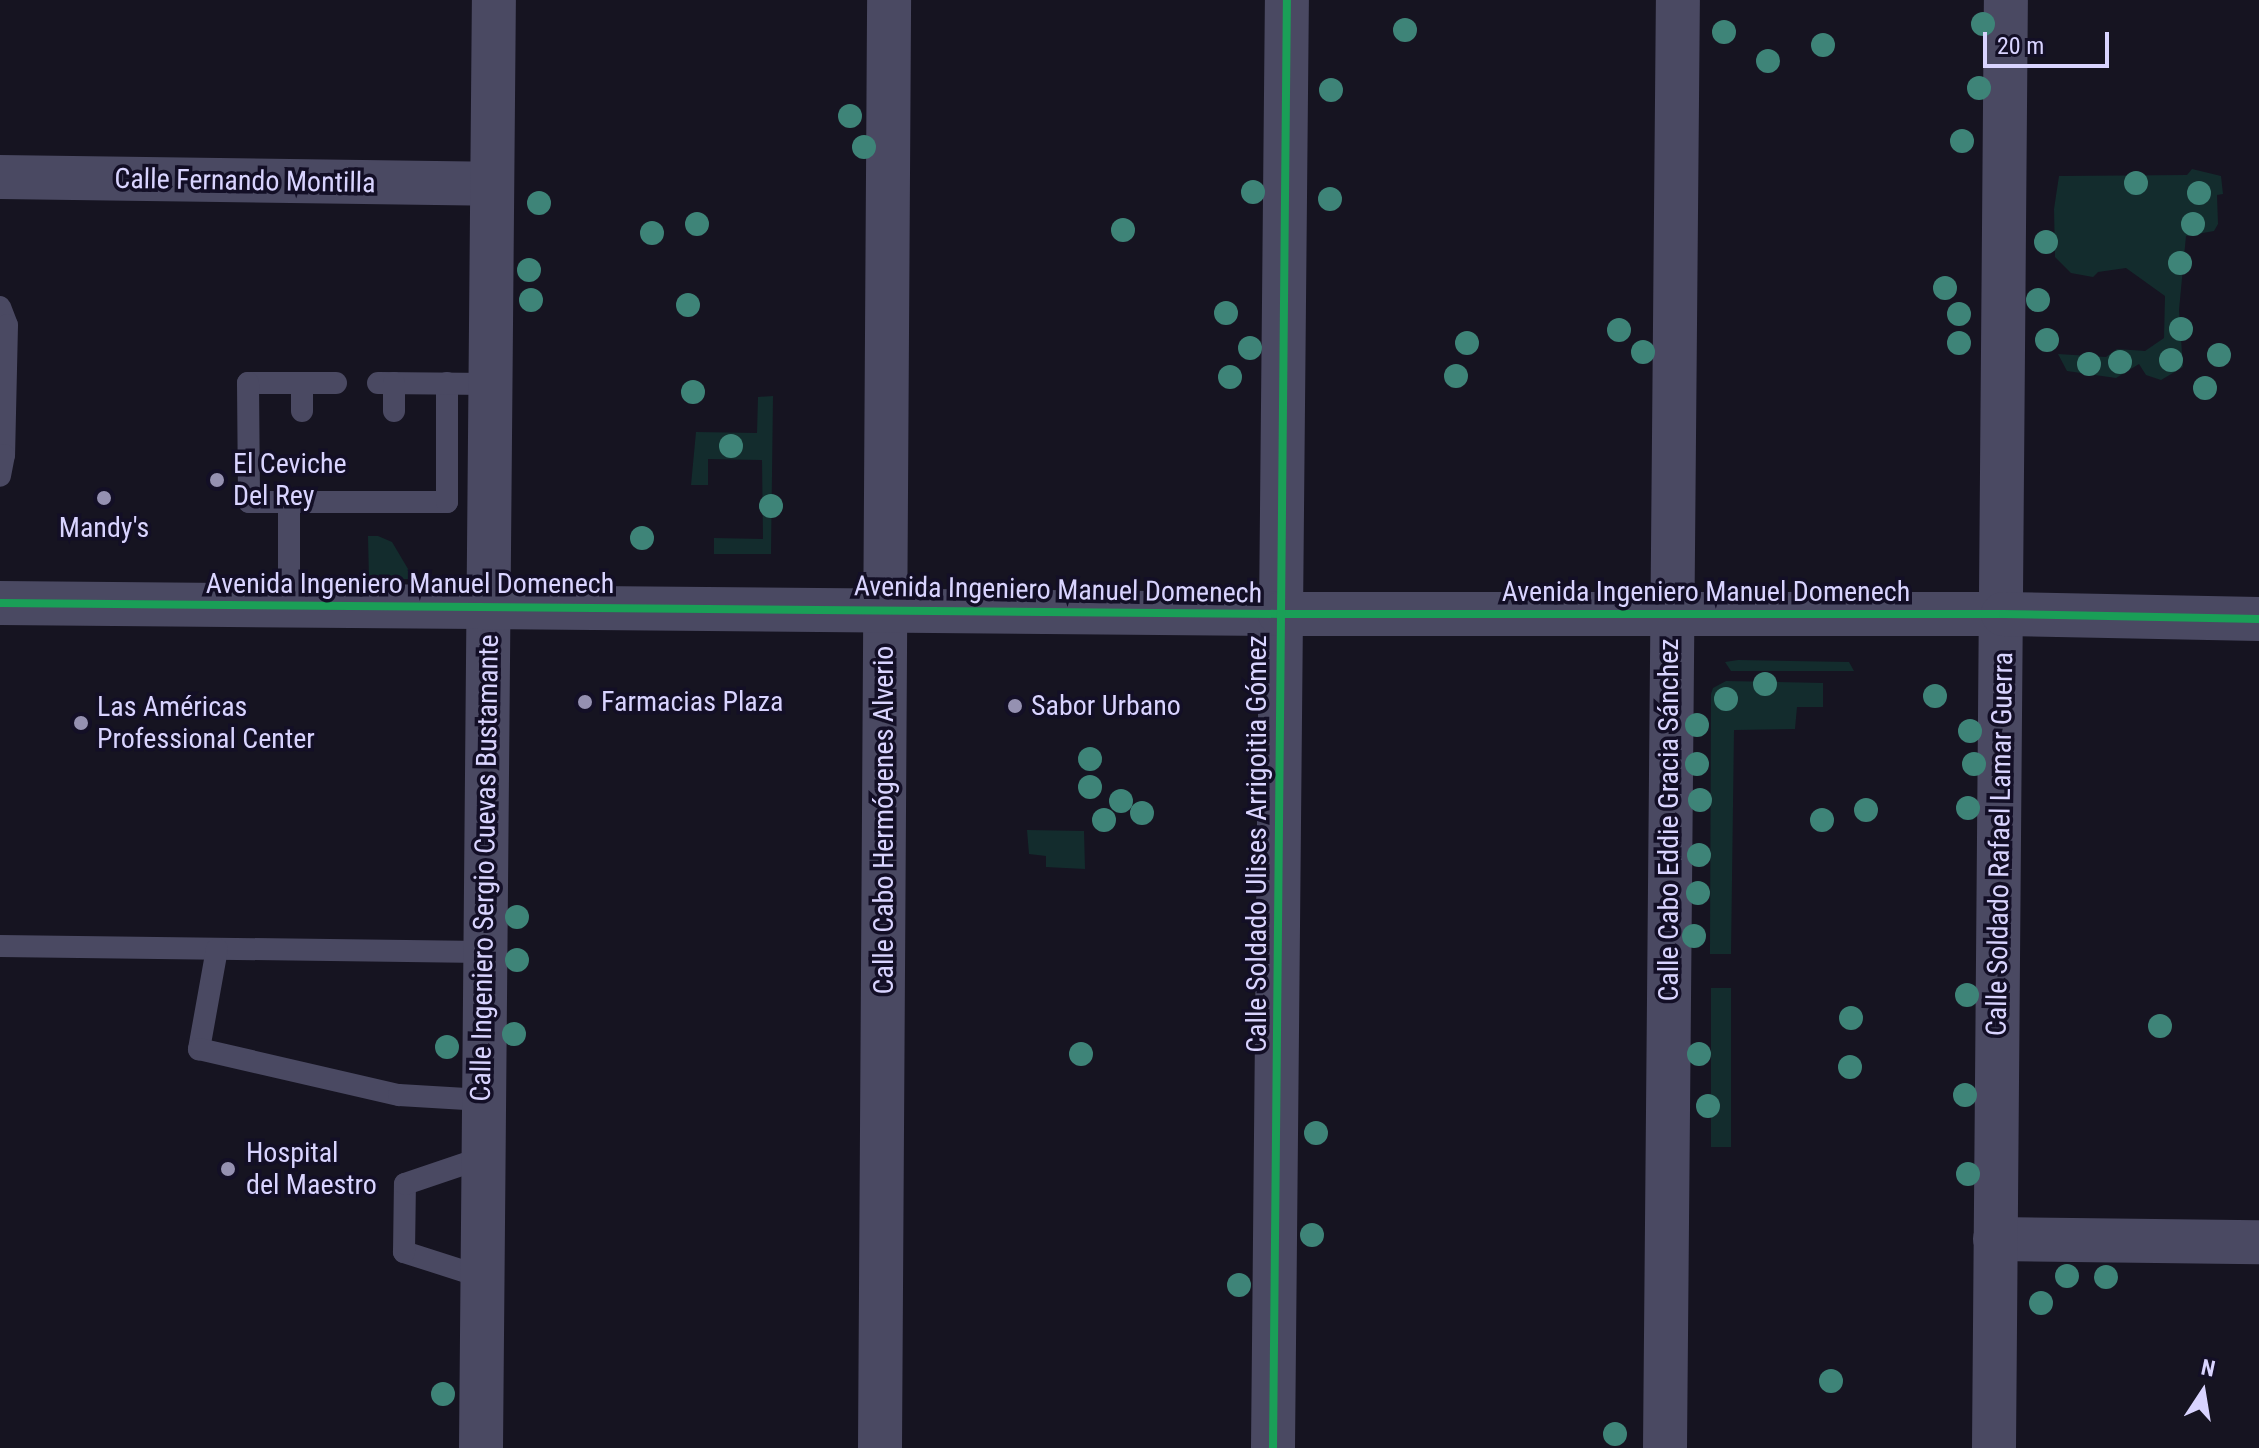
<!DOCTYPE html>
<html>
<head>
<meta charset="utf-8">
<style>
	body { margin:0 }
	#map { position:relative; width:2259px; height:1448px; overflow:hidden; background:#161421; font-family:"Roboto Condensed",sans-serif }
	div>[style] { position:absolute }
	.green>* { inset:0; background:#132c2d; transform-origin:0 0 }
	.service>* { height:22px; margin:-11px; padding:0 11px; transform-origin:11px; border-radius:11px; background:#4a4962 }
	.minor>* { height:44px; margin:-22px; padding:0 22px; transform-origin:22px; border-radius:22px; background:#4a4962 }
	.tertiary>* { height:44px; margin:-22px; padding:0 22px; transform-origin:22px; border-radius:22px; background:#4a4962 }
	.cycleway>* { height:8px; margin:-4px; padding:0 4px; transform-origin:4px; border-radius:4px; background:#1a9f57 }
	.trees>* { width:24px; height:24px; margin:-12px; border-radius:50%; background:#3e8478 }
	.dots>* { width:22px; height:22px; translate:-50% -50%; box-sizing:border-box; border:4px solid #130f26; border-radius:50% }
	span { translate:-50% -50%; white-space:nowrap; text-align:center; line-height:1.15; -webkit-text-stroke:7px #130f26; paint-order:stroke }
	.street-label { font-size:28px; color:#d9d4ff }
	.poi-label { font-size:28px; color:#d9d4ff }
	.left { translate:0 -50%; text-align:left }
	.north { position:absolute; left:2163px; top:1352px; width:80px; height:80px; -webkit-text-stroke:6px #130f26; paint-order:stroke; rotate:12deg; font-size:22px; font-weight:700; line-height:32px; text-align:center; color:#d9d4ff }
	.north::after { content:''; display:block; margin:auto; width:28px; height:36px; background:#d9d4ff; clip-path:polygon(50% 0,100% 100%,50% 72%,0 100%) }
	.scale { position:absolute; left:1983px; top:32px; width:126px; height:36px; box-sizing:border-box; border:4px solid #d9d4ff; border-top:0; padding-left:10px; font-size:24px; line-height:28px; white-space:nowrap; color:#d9d4ff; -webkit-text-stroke:6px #130f26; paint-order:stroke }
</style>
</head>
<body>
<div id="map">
	<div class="green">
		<i style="clip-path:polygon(2192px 169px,2221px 176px,2223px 194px,2217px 195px,2218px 224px,2214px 231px,2186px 236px,2179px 310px,2183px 367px,2161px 380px,2146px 375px,2139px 364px,2116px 378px,2067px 371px,2058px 354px,2106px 357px,2117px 349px,2145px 351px,2164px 338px,2165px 296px,2126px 268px,2098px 272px,2093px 277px,2071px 273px,2055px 257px,2054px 209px,2059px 176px,2187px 175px)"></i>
		<i style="clip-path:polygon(773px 396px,771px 554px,714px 554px,714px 538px,763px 539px,762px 460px,708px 459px,708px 485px,691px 485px,696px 432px,757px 433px,758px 397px)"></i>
		<i style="clip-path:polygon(368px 536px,378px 536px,392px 542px,414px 579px,369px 579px)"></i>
		<i style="clip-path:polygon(1738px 660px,1849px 662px,1854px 671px,1731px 671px,1725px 662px)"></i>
		<i style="clip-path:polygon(1726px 681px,1823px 683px,1823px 707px,1797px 707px,1795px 729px,1734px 730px,1731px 954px,1710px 954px,1711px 694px,1713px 688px)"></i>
		<i style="clip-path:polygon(1027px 830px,1084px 831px,1085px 869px,1046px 867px,1046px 856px,1029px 854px)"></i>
		<i style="left:1711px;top:988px;width:20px;height:159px"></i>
	</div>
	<div class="service">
		<i style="left:0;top:307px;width:19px;rotate:69deg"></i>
		<i style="left:7px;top:325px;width:130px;rotate:91.3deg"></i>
		<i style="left:4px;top:455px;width:21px;rotate:101deg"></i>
		<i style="left:302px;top:383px;width:28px;rotate:90deg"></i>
		<i style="left:336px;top:383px;width:88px;rotate:180deg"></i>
		<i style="left:248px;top:383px;width:119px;rotate:89.5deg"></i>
		<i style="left:249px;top:502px;width:198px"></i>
		<i style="left:447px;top:502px;width:119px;rotate:-90deg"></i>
		<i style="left:378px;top:383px;width:113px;rotate:0.5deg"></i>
		<i style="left:394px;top:411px;width:28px;rotate:-90deg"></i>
		<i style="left:289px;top:605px;width:103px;rotate:-90deg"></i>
		<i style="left:0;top:946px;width:483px;rotate:0.7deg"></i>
		<i style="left:217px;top:949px;width:102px;rotate:100.2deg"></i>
		<i style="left:199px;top:1049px;width:205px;rotate:13deg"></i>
		<i style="left:399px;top:1095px;width:84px;rotate:3.4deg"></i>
		<i style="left:482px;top:1277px;width:82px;rotate:-162.2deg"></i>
		<i style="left:404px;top:1252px;width:68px;rotate:-89.2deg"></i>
		<i style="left:405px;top:1184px;width:81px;rotate:-18.7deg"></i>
	</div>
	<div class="minor">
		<i style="left:0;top:177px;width:490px;rotate:0.8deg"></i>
		<i style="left:1995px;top:1239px;width:264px;rotate:0.7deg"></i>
		<i style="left:481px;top:1448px;width:1448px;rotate:-89.49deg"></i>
		<i style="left:880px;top:1448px;width:1448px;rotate:-89.64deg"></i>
		<i style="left:1273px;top:1448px;width:1448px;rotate:-89.45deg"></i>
		<i style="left:1665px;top:1448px;width:1448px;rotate:-89.49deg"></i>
		<i style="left:1994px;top:1448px;width:1448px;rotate:-89.53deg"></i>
	</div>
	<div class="tertiary">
		<i style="left:0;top:603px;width:1280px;rotate:0.49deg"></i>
		<i style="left:1280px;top:614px;width:723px"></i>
		<i style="left:2003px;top:614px;width:256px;rotate:1.1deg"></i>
	</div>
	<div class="cycleway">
		<i style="left:0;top:603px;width:1280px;rotate:0.49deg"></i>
		<i style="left:1280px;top:614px;width:723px"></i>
		<i style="left:2003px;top:614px;width:256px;rotate:1.1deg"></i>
		<i style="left:1273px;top:1448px;width:1448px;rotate:-89.45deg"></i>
	</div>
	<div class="trees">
		<i style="left:1983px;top:24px"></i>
		<i style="left:1405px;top:30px"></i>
		<i style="left:1724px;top:32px"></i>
		<i style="left:1823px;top:45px"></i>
		<i style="left:1768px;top:61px"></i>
		<i style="left:1979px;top:88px"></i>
		<i style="left:1331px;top:90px"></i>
		<i style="left:850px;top:116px"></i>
		<i style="left:1962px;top:141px"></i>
		<i style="left:864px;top:147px"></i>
		<i style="left:2136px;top:183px"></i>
		<i style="left:1253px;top:192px"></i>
		<i style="left:2199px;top:193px"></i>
		<i style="left:1330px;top:199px"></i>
		<i style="left:539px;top:203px"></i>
		<i style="left:697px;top:224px"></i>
		<i style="left:2193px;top:224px"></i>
		<i style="left:1123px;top:230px"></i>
		<i style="left:652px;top:233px"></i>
		<i style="left:2046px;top:242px"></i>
		<i style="left:2180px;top:263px"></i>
		<i style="left:529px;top:270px"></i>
		<i style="left:1945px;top:288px"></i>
		<i style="left:531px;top:300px"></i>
		<i style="left:2038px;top:300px"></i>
		<i style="left:688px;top:305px"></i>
		<i style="left:1226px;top:313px"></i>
		<i style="left:1959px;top:314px"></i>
		<i style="left:2181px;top:329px"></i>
		<i style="left:1619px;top:330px"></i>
		<i style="left:2047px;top:340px"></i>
		<i style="left:1467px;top:343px"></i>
		<i style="left:1959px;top:343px"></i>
		<i style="left:1250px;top:348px"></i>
		<i style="left:1643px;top:352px"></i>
		<i style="left:2219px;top:355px"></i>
		<i style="left:2171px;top:360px"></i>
		<i style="left:2120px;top:362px"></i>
		<i style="left:2089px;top:364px"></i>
		<i style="left:1456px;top:376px"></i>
		<i style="left:1230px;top:377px"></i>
		<i style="left:2205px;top:388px"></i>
		<i style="left:693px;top:392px"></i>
		<i style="left:731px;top:446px"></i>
		<i style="left:771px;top:506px"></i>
		<i style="left:642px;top:538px"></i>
		<i style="left:1765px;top:684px"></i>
		<i style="left:1935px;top:696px"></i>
		<i style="left:1726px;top:699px"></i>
		<i style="left:1697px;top:725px"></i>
		<i style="left:1970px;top:731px"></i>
		<i style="left:1090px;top:759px"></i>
		<i style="left:1697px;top:764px"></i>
		<i style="left:1974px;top:764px"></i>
		<i style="left:1090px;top:787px"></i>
		<i style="left:1700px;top:800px"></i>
		<i style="left:1121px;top:801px"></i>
		<i style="left:1968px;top:808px"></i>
		<i style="left:1866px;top:810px"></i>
		<i style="left:1142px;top:813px"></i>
		<i style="left:1104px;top:820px"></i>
		<i style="left:1822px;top:820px"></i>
		<i style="left:1699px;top:855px"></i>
		<i style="left:1698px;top:893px"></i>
		<i style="left:517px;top:917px"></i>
		<i style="left:1694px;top:936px"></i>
		<i style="left:517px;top:960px"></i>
		<i style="left:1967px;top:995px"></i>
		<i style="left:1851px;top:1018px"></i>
		<i style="left:2160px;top:1026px"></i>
		<i style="left:514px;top:1034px"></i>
		<i style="left:447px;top:1047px"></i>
		<i style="left:1081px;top:1054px"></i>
		<i style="left:1699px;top:1054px"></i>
		<i style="left:1850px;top:1067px"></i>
		<i style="left:1965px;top:1095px"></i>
		<i style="left:1708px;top:1106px"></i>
		<i style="left:1316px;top:1133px"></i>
		<i style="left:1968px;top:1174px"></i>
		<i style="left:1312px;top:1235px"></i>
		<i style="left:2067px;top:1276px"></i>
		<i style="left:2106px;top:1277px"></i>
		<i style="left:1239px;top:1285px"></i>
		<i style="left:2041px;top:1303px"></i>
		<i style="left:1831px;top:1381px"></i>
		<i style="left:443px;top:1394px"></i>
		<i style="left:1615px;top:1434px"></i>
	</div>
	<div class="dots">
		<i style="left:217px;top:480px;background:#9591b1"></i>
		<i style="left:104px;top:498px;background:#9591b1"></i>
		<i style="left:585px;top:702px;background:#9591b1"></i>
		<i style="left:1015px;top:706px;background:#9591b1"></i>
		<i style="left:81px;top:723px;background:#9591b1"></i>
		<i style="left:228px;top:1169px;background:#9591b1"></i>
	</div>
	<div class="street-label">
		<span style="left:245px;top:181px;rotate:1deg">Calle Fernando Montilla</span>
		<span style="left:410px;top:584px">Avenida Ingeniero Manuel Domenech</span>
		<span style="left:1058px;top:590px;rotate:1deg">Avenida Ingeniero Manuel Domenech</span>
		<span style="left:1706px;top:592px">Avenida Ingeniero Manuel Domenech</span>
		<span style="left:884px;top:820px;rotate:-90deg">Calle Cabo Hermógenes Alverio</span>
		<span style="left:1669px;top:820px;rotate:-90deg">Calle Cabo Eddie Gracia Sánchez</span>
		<span style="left:1257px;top:844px;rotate:-90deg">Calle Soldado Ulises Arrigoitia Gómez</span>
		<span style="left:2000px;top:844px;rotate:-89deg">Calle Soldado Rafael Lamar Guerra</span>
		<span style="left:485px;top:868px;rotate:-89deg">Calle Ingeniero Sergio Cuevas Bustamante</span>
	</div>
	<div class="poi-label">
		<span class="left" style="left:233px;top:480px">El Ceviche<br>Del Rey</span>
		<span style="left:104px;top:528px">Mandy's</span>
		<span class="left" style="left:601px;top:702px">Farmacias Plaza</span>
		<span class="left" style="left:1031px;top:706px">Sabor Urbano</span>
		<span class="left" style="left:97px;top:723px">Las Américas<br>Professional Center</span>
		<span class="left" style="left:246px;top:1169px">Hospital<br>del Maestro</span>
	</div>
	<div class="north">N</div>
	<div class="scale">20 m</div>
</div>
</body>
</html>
